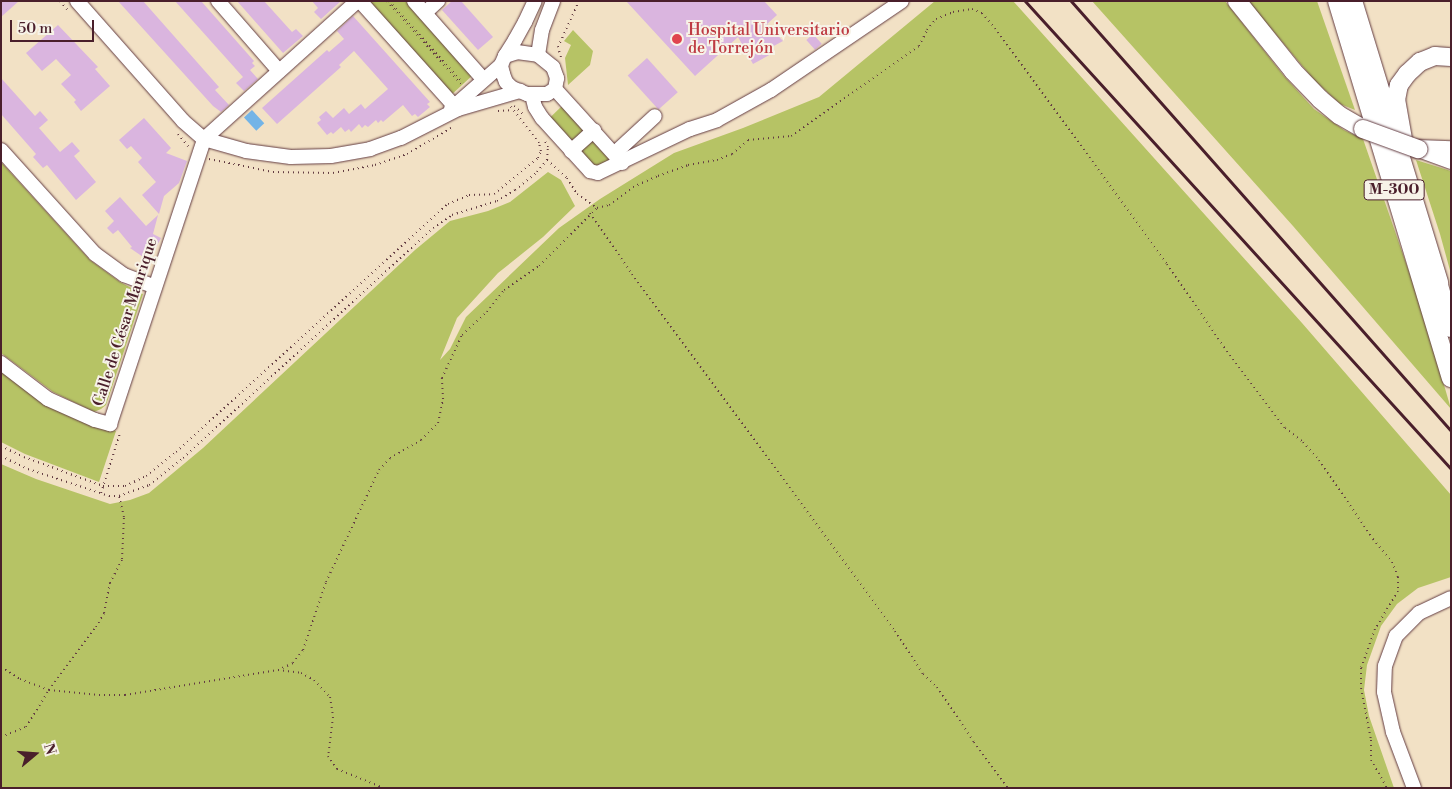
<!DOCTYPE html>
<html>
<head>
<meta charset="utf-8">
<style>
	body { margin:0 }
	#map { position:relative; width:1452px; height:789px; overflow:hidden; background:#f2e1c5; font-family:"Libre Bodoni",serif }
	div>[style] { position:absolute }
	.green>* { inset:0; background:#b6c365; transform-origin:0 0 }
	.water>* { inset:0; background:#73b4e7; transform-origin:0 0 }
	.building>* { inset:0; background:#dab5df; transform-origin:0 0 }
	.path>* { height:2px; margin-top:-1px; transform-origin:0; background:repeating-linear-gradient(90deg,#633c42 0 1px,transparent 0 5px) }
	.roads { filter:drop-shadow(0 0 1px #633c42) drop-shadow(0 0 1px #633c42) }
	.minor>* { height:14px; margin:-7px; padding:0 7px; transform-origin:7px; border-radius:7px; background:#fff }
	.major>* { height:18px; margin:-9px; padding:0 9px; transform-origin:9px; border-radius:9px; background:#fff }
	.highway>* { height:20px; margin:-10px; padding:0 10px; transform-origin:10px; border-radius:10px; background:#fff }
	.rail>* { height:3px; margin:-1.5px; padding:0 1.5px; transform-origin:1.5px; border-radius:1.5px; background:#4a1f2b }
	.bridges { filter:drop-shadow(0 0 1px #633c42) drop-shadow(0 0 1px #633c42) }
	.major-bridge>* { height:18px; margin:-9px; padding:0 9px; transform-origin:9px; border-radius:9px; background:#fff }
	.dots>* { width:14px; height:14px; translate:-50% -50%; box-sizing:border-box; border:2px solid #f7f3e8; border-radius:50% }
	span { translate:-50% -50%; white-space:nowrap; text-align:center; line-height:1.15; -webkit-text-stroke:4px #f7f3e8; paint-order:stroke }
	.shield-label span { padding:1px 4px; background:#f7f3e8; border:1px solid; border-radius:4px; -webkit-text-stroke-width:0 }
	.shield-label { font-size:15px; color:#4a1f2b; font-weight:700 }
	.health-label { font-size:16px; color:#be3a42 }
	.left { translate:0 -50%; text-align:left }
	.street-label { font-size:16px; color:#4a1f2b }
	.frame { position:absolute; inset:0; border:2px solid #4a1f2b; pointer-events:none }
	.north { position:absolute; left:10px; top:729px; width:50px; height:50px; -webkit-text-stroke:4px #f7f3e8; paint-order:stroke; rotate:72deg; font-size:14px; font-weight:700; line-height:20px; text-align:center; color:#4a1f2b }
	.north::after { content:''; display:block; margin:auto; width:18px; height:22px; background:#4a1f2b; clip-path:polygon(50% 0,100% 100%,50% 72%,0 100%) }
	.scale { position:absolute; left:10px; top:20px; width:84px; height:22px; box-sizing:border-box; border:2px solid #4a1f2b; border-top:0; padding-left:6px; font-size:15px; line-height:18px; white-space:nowrap; color:#4a1f2b; -webkit-text-stroke:4px #f7f3e8; paint-order:stroke }
</style>
</head>
<body>
<div id="map">
	<div class="green">
		<i style="clip-path:polygon(368px 1px,408px 1px,474px 74px,450px 96px)"></i>
		<i style="clip-path:polygon(935px 1px,1013px 1px,1302px 323px,1451px 495px,1451px 577px,1418px 588px,1397px 604px,1381px 626px,1367px 665px,1364px 690px,1369px 716px,1394px 788px,1px 788px,1px 464px,36px 479px,110px 504px,130px 500px,149px 493px,203px 448px,415px 250px,450px 221px,488px 211px,510px 202px,548px 172px,561px 180px,575px 206px,543px 237px,498px 273px,457px 318px,440px 360px,450px 349px,466px 317px,559px 228px,600px 199px,674px 153px,743px 128px,819px 97px)"></i>
		<i style="clip-path:polygon(1092px 1px,1225px 1px,1284px 76px,1314px 109px,1344px 130px,1363px 139px,1422px 309px,1451px 409px,1293px 226px)"></i>
		<i style="clip-path:polygon(1248px 1px,1317px 1px,1355px 110px,1340px 104px,1314px 80px)"></i>
		<i style="clip-path:polygon(573px 30px,593px 51px,590px 65px,568px 85px,565px 58px,571px 45px,564px 41px)"></i>
		<i style="left:563px;top:105px;width:35px;height:19px;rotate:46deg"></i>
		<i style="clip-path:polygon(593px 137px,613px 159px,596px 166px,592px 164px,579px 150px)"></i>
		<i style="clip-path:polygon(1416px 160px,1451px 171px,1451px 274px,1440px 234px)"></i>
		<i style="clip-path:polygon(1px 162px,90px 260px,120px 282px,143px 294px,106px 405px,101px 409px,94px 412px,53px 392px,1px 353px)"></i>
		<i style="clip-path:polygon(1px 369px,92px 423px,116px 431px,99px 482px,25px 454px,1px 442px)"></i>
	</div>
	<div class="water">
		<i style="left:252px;top:110px;width:18px;height:11px;rotate:47deg"></i>
	</div>
	<div class="building">
		<i style="clip-path:polygon(1px 1px,19px 1px,1px 17px)"></i>
		<i style="clip-path:polygon(118px 1px,143px 1px,219px 87px,215px 90px,229px 105px,221px 112px,213px 106px)"></i>
		<i style="clip-path:polygon(175px 1px,201px 1px,254px 61px,252px 63px,255px 66px,250px 70px,258px 79px,244px 91px,236px 83px,243px 77px)"></i>
		<i style="clip-path:polygon(237px 1px,264px 1px,292px 32px,296px 29px,303px 36px,283px 53px)"></i>
		<i style="clip-path:polygon(312px 1px,341px 1px,321px 19px,314px 12px,318px 8px)"></i>
		<i style="clip-path:polygon(452px 1px,461px 1px,493px 37px,478px 50px,442px 10px)"></i>
		<i style="clip-path:polygon(626px 1px,764px 1px,777px 15px,767px 24px,783px 41px,770px 48px,773px 53px,753px 64px,738px 37px,695px 76px)"></i>
		<i style="clip-path:polygon(353px 16px,430px 102px,427px 104px,430px 107px,418px 117px,415px 114px,412px 116px,403px 105px,383px 122px,381px 120px,378px 123px,376px 120px,368px 127px,365px 125px,362px 128px,359px 124px,351px 132px,349px 129px,345px 132px,341px 127px,333px 134px,331px 132px,327px 135px,317px 123px,321px 120px,319px 117px,326px 111px,333px 118px,344px 108px,349px 114px,361px 104px,365px 109px,388px 89px,354px 51px,339px 65px,341px 67px,277px 124px,262px 108px,327px 50px,329px 52px,344px 39px,337px 31px)"></i>
		<i style="clip-path:polygon(58px 25px,98px 67px,95px 69px,110px 86px,81px 111px,74px 102px,76px 100px,61px 84px,71px 75px,56px 59px,42px 71px,26px 53px)"></i>
		<i style="left:813px;top:34px;width:13px;height:9px;rotate:48deg"></i>
		<i style="left:647px;top:58px;width:46px;height:26px;rotate:48deg"></i>
		<i style="clip-path:polygon(1px 78px,35px 116px,40px 111px,48px 120px,39px 128px,60px 152px,72px 142px,80px 151px,74px 156px,96px 182px,76px 200px,47px 165px,43px 168px,33px 157px,36px 154px,1px 114px)"></i>
		<i style="clip-path:polygon(144px 118px,171px 148px,166px 153px,187px 161px,179px 183px,164px 196px,159px 214px,142px 195px,156px 182px,138px 162px,142px 158px,131px 146px,127px 149px,119px 140px)"></i>
		<i style="clip-path:polygon(120px 197px,146px 226px,158px 215px,153px 234px,161px 238px,150px 259px,147px 257px,146px 259px,130px 248px,132px 247px,118px 230px,113px 234px,107px 228px,114px 221px,105px 211px)"></i>
	</div>
	<div class="path">
		<i style="left:60px;top:1px;width:11px;rotate:49deg"></i>
		<i style="left:387px;top:1px;width:111px;rotate:48.3deg"></i>
		<i style="left:389px;top:1px;width:110px;rotate:47.9deg"></i>
		<i style="left:561px;top:57px;width:10px;rotate:-107deg"></i>
		<i style="left:558px;top:47px;width:51px;rotate:-65.5deg"></i>
		<i style="left:514px;top:106px;width:12px;rotate:42deg"></i>
		<i style="left:498px;top:111px;width:14px;rotate:-4deg"></i>
		<i style="left:178px;top:134px;width:16px;rotate:50deg"></i>
		<i style="left:209px;top:159px;width:65px;rotate:11.5deg"></i>
		<i style="left:273px;top:172px;width:60px;rotate:1deg"></i>
		<i style="left:333px;top:173px;width:43px;rotate:-10.8deg"></i>
		<i style="left:375px;top:165px;width:34px;rotate:-19deg"></i>
		<i style="left:407px;top:154px;width:53px;rotate:-30.4deg"></i>
		<i style="left:547px;top:160px;width:27px;rotate:42deg"></i>
		<i style="left:567px;top:178px;width:19px;rotate:58deg"></i>
		<i style="left:577px;top:194px;width:24px;rotate:35deg"></i>
		<i style="left:590px;top:213px;width:74px;rotate:55.5deg"></i>
		<i style="left:632px;top:274px;width:443px;rotate:53.6deg"></i>
		<i style="left:895px;top:631px;width:51px;rotate:56.9deg"></i>
		<i style="left:923px;top:674px;width:19px;rotate:43deg"></i>
		<i style="left:937px;top:687px;width:66px;rotate:56.1deg"></i>
		<i style="left:974px;top:742px;width:57px;rotate:53.5deg"></i>
		<i style="left:1px;top:446px;width:25px;rotate:26deg"></i>
		<i style="left:24px;top:457px;width:84px;rotate:20.2deg"></i>
		<i style="left:103px;top:486px;width:22px"></i>
		<i style="left:125px;top:486px;width:23px;rotate:-25deg"></i>
		<i style="left:146px;top:476px;width:38px;rotate:-39deg"></i>
		<i style="left:176px;top:452px;width:368px;rotate:-42.4deg"></i>
		<i style="left:448px;top:204px;width:23px;rotate:-23deg"></i>
		<i style="left:469px;top:195px;width:25px;rotate:-2deg"></i>
		<i style="left:494px;top:194px;width:57px;rotate:-39.3deg"></i>
		<i style="left:538px;top:158px;width:8px;rotate:-67deg"></i>
		<i style="left:541px;top:151px;width:8px;rotate:-104deg"></i>
		<i style="left:539px;top:143px;width:46px;rotate:-127.9deg"></i>
		<i style="left:1px;top:456px;width:30px;rotate:26deg"></i>
		<i style="left:28px;top:469px;width:85px;rotate:18.4deg"></i>
		<i style="left:109px;top:496px;width:10px"></i>
		<i style="left:119px;top:496px;width:32px;rotate:-20deg"></i>
		<i style="left:149px;top:485px;width:43px;rotate:-38.5deg"></i>
		<i style="left:183px;top:458px;width:340px;rotate:-42.6deg"></i>
		<i style="left:433px;top:228px;width:23px;rotate:-34deg"></i>
		<i style="left:452px;top:215px;width:47px;rotate:-17.3deg"></i>
		<i style="left:497px;top:201px;width:21px;rotate:-31deg"></i>
		<i style="left:515px;top:190px;width:28px;rotate:-39deg"></i>
		<i style="left:537px;top:172px;width:16px;rotate:-50deg"></i>
		<i style="left:547px;top:160px;width:13px;rotate:-86deg"></i>
		<i style="left:548px;top:147px;width:7px;rotate:-117deg"></i>
		<i style="left:101px;top:493px;width:63px;rotate:-72.4deg"></i>
		<i style="left:1px;top:667px;width:22px;rotate:32deg"></i>
		<i style="left:20px;top:679px;width:31px;rotate:21deg"></i>
		<i style="left:49px;top:690px;width:50px;rotate:5.7deg"></i>
		<i style="left:99px;top:695px;width:26px"></i>
		<i style="left:125px;top:695px;width:155px;rotate:-9.3deg"></i>
		<i style="left:278px;top:670px;width:23px;rotate:7deg"></i>
		<i style="left:301px;top:673px;width:15px;rotate:28deg"></i>
		<i style="left:314px;top:680px;width:23px;rotate:47deg"></i>
		<i style="left:330px;top:697px;width:20px;rotate:81deg"></i>
		<i style="left:333px;top:717px;width:39px;rotate:97deg"></i>
		<i style="left:328px;top:756px;width:16px;rotate:55deg"></i>
		<i style="left:337px;top:769px;width:51px;rotate:22deg"></i>
		<i style="left:278px;top:670px;width:17px;rotate:-25deg"></i>
		<i style="left:293px;top:663px;width:16px;rotate:-52deg"></i>
		<i style="left:303px;top:650px;width:72px;rotate:-71.3deg"></i>
		<i style="left:326px;top:582px;width:124px;rotate:-64.7deg"></i>
		<i style="left:379px;top:470px;width:16px;rotate:-47deg"></i>
		<i style="left:390px;top:458px;width:36px;rotate:-30deg"></i>
		<i style="left:421px;top:440px;width:24px;rotate:-45deg"></i>
		<i style="left:438px;top:423px;width:25px;rotate:-78deg"></i>
		<i style="left:443px;top:399px;width:21px;rotate:-93deg"></i>
		<i style="left:442px;top:378px;width:47px;rotate:-65.1deg"></i>
		<i style="left:462px;top:335px;width:34px;rotate:-43deg"></i>
		<i style="left:487px;top:312px;width:28px;rotate:-52deg"></i>
		<i style="left:504px;top:290px;width:42px;rotate:-34.4deg"></i>
		<i style="left:539px;top:266px;width:82px;rotate:-45deg"></i>
		<i style="left:597px;top:208px;width:12px;rotate:-14deg"></i>
		<i style="left:609px;top:205px;width:30px;rotate:-37deg"></i>
		<i style="left:633px;top:187px;width:27px;rotate:-24deg"></i>
		<i style="left:658px;top:176px;width:32px;rotate:-20deg"></i>
		<i style="left:688px;top:165px;width:29px;rotate:-10deg"></i>
		<i style="left:717px;top:160px;width:16px;rotate:-22deg"></i>
		<i style="left:732px;top:154px;width:21px;rotate:-41deg"></i>
		<i style="left:748px;top:140px;width:43px;rotate:-5.3deg"></i>
		<i style="left:791px;top:136px;width:156px;rotate:-35.1deg"></i>
		<i style="left:919px;top:46px;width:18px;rotate:-63deg"></i>
		<i style="left:927px;top:30px;width:14px;rotate:-51deg"></i>
		<i style="left:936px;top:19px;width:18px;rotate:-22deg"></i>
		<i style="left:953px;top:12px;width:19px;rotate:-9deg"></i>
		<i style="left:972px;top:9px;width:11px;rotate:22deg"></i>
		<i style="left:982px;top:13px;width:20px;rotate:49deg"></i>
		<i style="left:995px;top:28px;width:292px;rotate:53.9deg"></i>
		<i style="left:1167px;top:264px;width:101px;rotate:55.5deg"></i>
		<i style="left:1224px;top:347px;width:101px;rotate:53deg"></i>
		<i style="left:1285px;top:428px;width:23px;rotate:38deg"></i>
		<i style="left:1303px;top:442px;width:24px;rotate:48deg"></i>
		<i style="left:1319px;top:460px;width:96px;rotate:55.6deg"></i>
		<i style="left:1373px;top:539px;width:30px;rotate:50deg"></i>
		<i style="left:1392px;top:562px;width:16px;rotate:68deg"></i>
		<i style="left:1398px;top:577px;width:14px;rotate:90deg"></i>
		<i style="left:1398px;top:591px;width:44px;rotate:121.2deg"></i>
		<i style="left:1375px;top:629px;width:41px;rotate:109.7deg"></i>
		<i style="left:1361px;top:668px;width:20px;rotate:90deg"></i>
		<i style="left:1361px;top:688px;width:53px;rotate:79.1deg"></i>
		<i style="left:1371px;top:740px;width:20px;rotate:90deg"></i>
		<i style="left:1371px;top:760px;width:32px;rotate:60deg"></i>
		<i style="left:1px;top:737px;width:27px;rotate:-22deg"></i>
		<i style="left:26px;top:727px;width:44px;rotate:-58.1deg"></i>
		<i style="left:49px;top:690px;width:79px;rotate:-53.3deg"></i>
		<i style="left:96px;top:627px;width:16px;rotate:-60deg"></i>
		<i style="left:104px;top:613px;width:31px;rotate:-79deg"></i>
		<i style="left:110px;top:583px;width:27px;rotate:-63deg"></i>
		<i style="left:122px;top:559px;width:42px;rotate:-87.3deg"></i>
		<i style="left:124px;top:517px;width:22px;rotate:-103deg"></i>
	</div>
	<div class="roads">
		<div class="minor">
			<i style="left:77px;top:1px;width:160px;rotate:48.5deg"></i>
			<i style="left:183px;top:121px;width:28px;rotate:41deg"></i>
			<i style="left:204px;top:139px;width:44px;rotate:15.9deg"></i>
			<i style="left:246px;top:151px;width:45px;rotate:7.6deg"></i>
			<i style="left:291px;top:157px;width:40px;rotate:-1.4deg"></i>
			<i style="left:331px;top:156px;width:40px;rotate:-10deg"></i>
			<i style="left:370px;top:149px;width:33px;rotate:-20deg"></i>
			<i style="left:401px;top:138px;width:64px;rotate:-27deg"></i>
			<i style="left:458px;top:109px;width:65px;rotate:-16.2deg"></i>
			<i style="left:218px;top:1px;width:93px;rotate:48.9deg"></i>
			<i style="left:360px;top:1px;width:142px;rotate:48.1deg"></i>
			<i style="left:414px;top:1px;width:104px;rotate:48.5deg"></i>
			<i style="left:425px;top:13px;width:18px;rotate:-43deg"></i>
			<i style="left:538px;top:55px;width:25px;rotate:-81deg"></i>
			<i style="left:542px;top:30px;width:31px;rotate:-69deg"></i>
			<i style="left:505px;top:56px;width:13px;rotate:-18deg"></i>
			<i style="left:517px;top:52px;width:21px;rotate:8deg"></i>
			<i style="left:538px;top:55px;width:19px;rotate:39deg"></i>
			<i style="left:553px;top:67px;width:12px;rotate:70deg"></i>
			<i style="left:557px;top:78px;width:11px;rotate:100deg"></i>
			<i style="left:555px;top:89px;width:9px;rotate:148deg"></i>
			<i style="left:547px;top:94px;width:20px;rotate:180deg"></i>
			<i style="left:527px;top:94px;width:16px;rotate:-158deg"></i>
			<i style="left:512px;top:88px;width:8px;rotate:-135deg"></i>
			<i style="left:506px;top:82px;width:9px;rotate:-111deg"></i>
			<i style="left:503px;top:74px;width:9px;rotate:-103deg"></i>
			<i style="left:501px;top:65px;width:10px;rotate:-66deg"></i>
			<i style="left:505px;top:56px;width:19px;rotate:-58deg"></i>
			<i style="left:515px;top:40px;width:21px;rotate:-61deg"></i>
			<i style="left:525px;top:22px;width:23px;rotate:-65deg"></i>
			<i style="left:555px;top:89px;width:100px;rotate:47.8deg"></i>
			<i style="left:532px;top:95px;width:12px;rotate:76deg"></i>
			<i style="left:535px;top:107px;width:13px;rotate:58deg"></i>
			<i style="left:542px;top:118px;width:72px;rotate:47.8deg"></i>
			<i style="left:590px;top:171px;width:8px;rotate:14deg"></i>
			<i style="left:598px;top:173px;width:102px;rotate:-25.6deg"></i>
			<i style="left:690px;top:129px;width:28px;rotate:-18deg"></i>
			<i style="left:717px;top:120px;width:62px;rotate:-29.1deg"></i>
			<i style="left:771px;top:90px;width:158px;rotate:-34.2deg"></i>
			<i style="left:451px;top:109px;width:67px;rotate:-41.3deg"></i>
			<i style="left:1px;top:150px;width:140px;rotate:47.9deg"></i>
			<i style="left:95px;top:254px;width:36px;rotate:36deg"></i>
			<i style="left:124px;top:275px;width:33px;rotate:21deg"></i>
			<i style="left:571px;top:151px;width:31px;rotate:-42deg"></i>
			<i style="left:1424px;top:152px;width:29px;rotate:20deg"></i>
			<i style="left:615px;top:153px;width:54px;rotate:-42.8deg"></i>
			<i style="left:1px;top:363px;width:59px;rotate:37.5deg"></i>
			<i style="left:48px;top:399px;width:51px;rotate:24.1deg"></i>
			<i style="left:95px;top:420px;width:16px;rotate:15deg"></i>
			<i style="left:110px;top:424px;width:300px;rotate:-71.7deg"></i>
			<i style="left:204px;top:139px;width:206px;rotate:-42deg"></i>
			<i style="left:1414px;top:788px;width:60px;rotate:-110.6deg"></i>
			<i style="left:1393px;top:732px;width:41px;rotate:-102.7deg"></i>
			<i style="left:1384px;top:692px;width:26px;rotate:-88deg"></i>
			<i style="left:1385px;top:666px;width:32px;rotate:-70deg"></i>
			<i style="left:1396px;top:636px;width:33px;rotate:-45deg"></i>
			<i style="left:1419px;top:613px;width:35px;rotate:-25deg"></i>
		</div>
		<div class="major">
			<i style="left:1237px;top:1px;width:90px;rotate:51.3deg"></i>
			<i style="left:1293px;top:71px;width:39px;rotate:46deg"></i>
			<i style="left:1320px;top:99px;width:25px;rotate:40deg"></i>
			<i style="left:1339px;top:115px;width:28px;rotate:30deg"></i>
			<i style="left:1337px;top:1px;width:394px;rotate:73.2deg"></i>
			<i style="left:1403px;top:139px;width:40px;rotate:-100deg"></i>
			<i style="left:1396px;top:100px;width:15px;rotate:-79deg"></i>
			<i style="left:1399px;top:85px;width:14px;rotate:-54deg"></i>
			<i style="left:1407px;top:74px;width:18px;rotate:-43deg"></i>
			<i style="left:1420px;top:62px;width:16px;rotate:-22deg"></i>
			<i style="left:1435px;top:56px;width:16px;rotate:4deg"></i>
			<i style="left:1418px;top:149px;width:33px;rotate:2deg"></i>
			<i style="left:1435px;top:271px;width:59px;rotate:74.3deg"></i>
		</div>
		<div class="highway">
			<i style="left:1352px;top:1px;width:295px;rotate:73deg"></i>
		</div>
	</div>
	<div class="rail">
		<i style="left:1025px;top:1px;width:633px;rotate:47.69deg"></i>
		<i style="left:1071px;top:1px;width:574px;rotate:48.53deg"></i>
	</div>
	<div class="bridges">
		<div class="major-bridge">
			<i style="left:1363px;top:129px;width:59px;rotate:20deg"></i>
		</div>
	</div>
	<div class="dots">
		<i style="left:677px;top:39px;background:#e0444e"></i>
	</div>
	<div class="shield-label">
		<span style="left:1394px;top:190px">M-300</span>
	</div>
	<div class="health-label">
		<span class="left" style="left:688px;top:39px">Hospital Universitario<br>de Torrejón</span>
	</div>
	<div class="street-label">
		<span style="left:125px;top:322px;rotate:-72deg">Calle de César Manrique</span>
	</div>
	<div class="frame"></div>
	<div class="north">N</div>
	<div class="scale">50 m</div>
</div>
</body>
</html>
